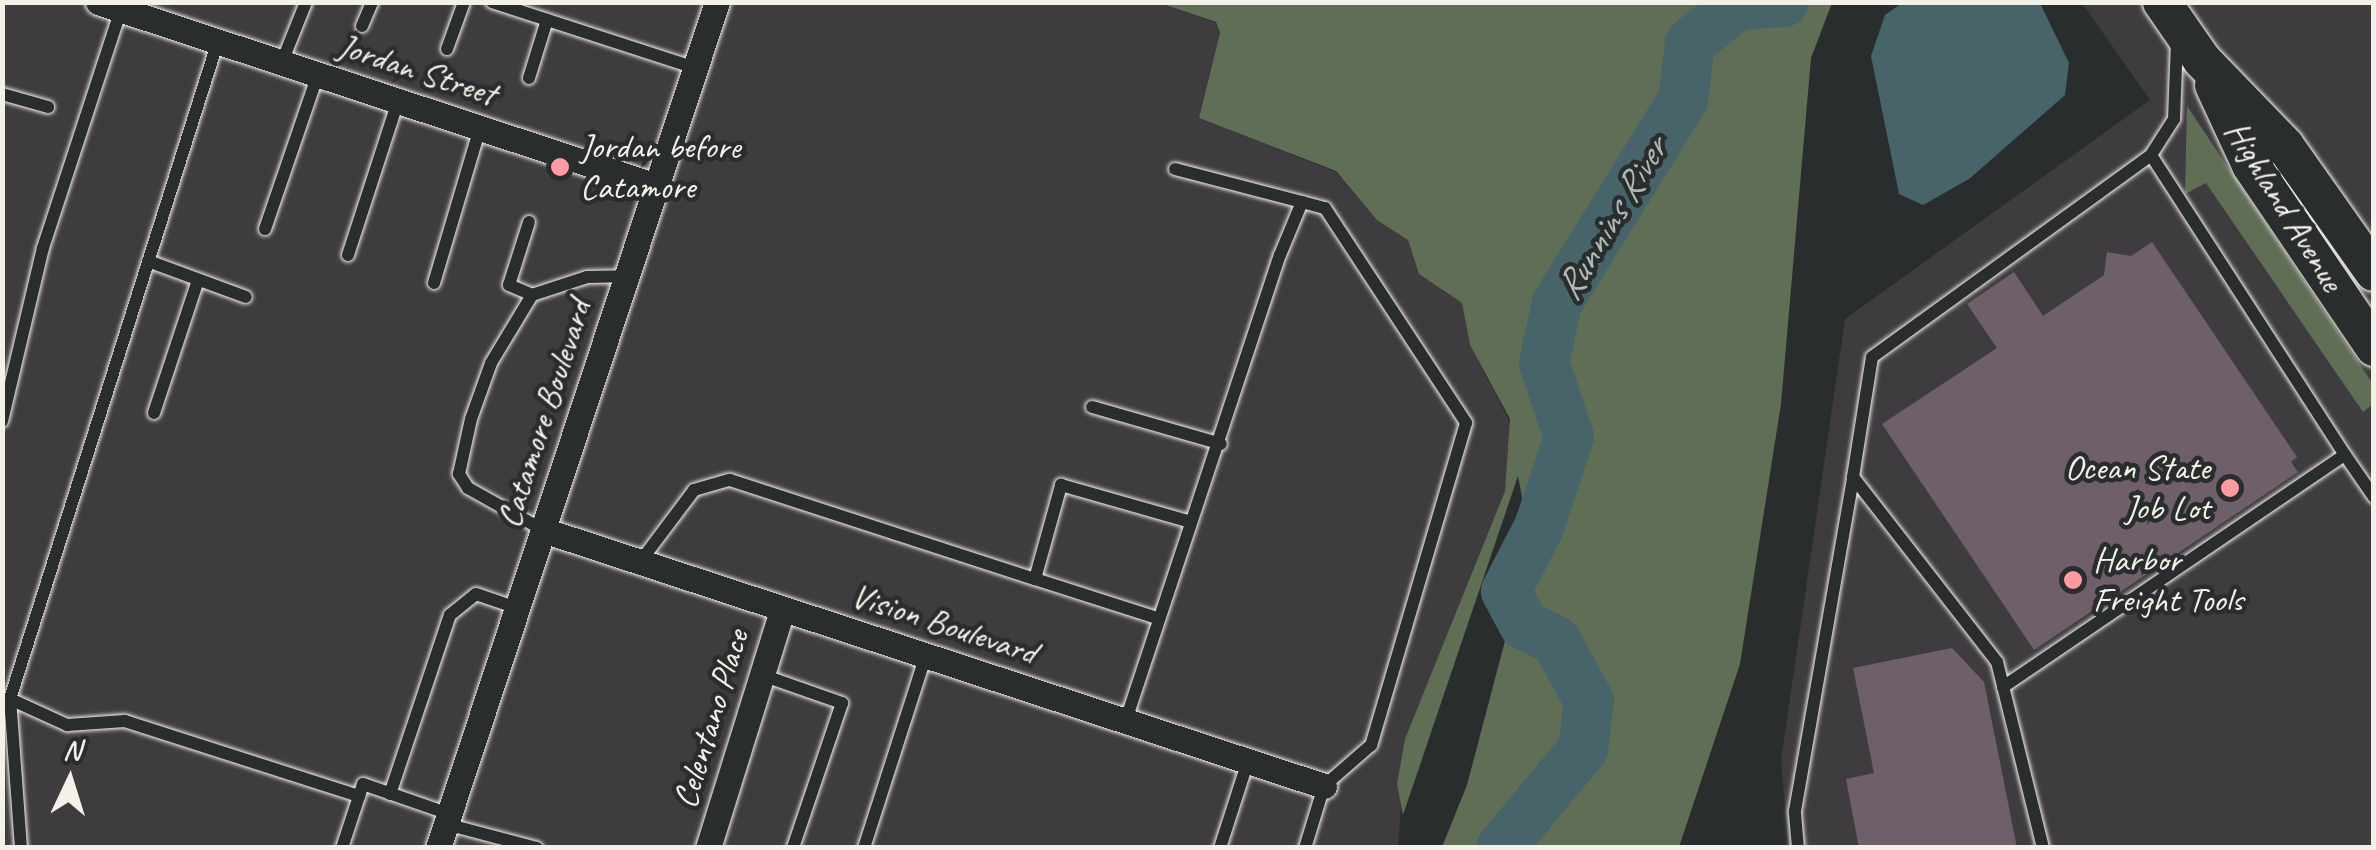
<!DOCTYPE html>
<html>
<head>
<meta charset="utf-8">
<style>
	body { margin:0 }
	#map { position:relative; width:2376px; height:850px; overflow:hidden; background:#2a2d2e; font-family:Caveat,sans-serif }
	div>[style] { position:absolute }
	.built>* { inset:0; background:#3f3c40 }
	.green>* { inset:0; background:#616e56 }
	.water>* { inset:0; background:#47646b }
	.river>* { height:50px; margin:-25px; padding:0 25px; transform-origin:25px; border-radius:25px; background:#47646b }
	.building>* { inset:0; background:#6f5f6a }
	.roads { filter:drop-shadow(0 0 2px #f4f1e8) drop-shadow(0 0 2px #f4f1e8) }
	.lane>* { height:12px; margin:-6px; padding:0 6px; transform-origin:6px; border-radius:6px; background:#2a2d2e }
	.street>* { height:25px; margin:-12.5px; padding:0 12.5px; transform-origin:12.5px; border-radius:12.5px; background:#2a2d2e }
	.secondary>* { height:38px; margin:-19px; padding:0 19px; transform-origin:19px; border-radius:19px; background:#2a2d2e }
	.dots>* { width:28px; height:28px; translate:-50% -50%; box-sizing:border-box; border:5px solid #2a2d2e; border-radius:50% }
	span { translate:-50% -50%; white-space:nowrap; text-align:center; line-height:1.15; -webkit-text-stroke:9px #2a2d2e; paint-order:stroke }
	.street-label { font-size:35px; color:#f4f1e8 }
	.poi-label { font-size:35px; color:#f4f1e8 }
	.left { translate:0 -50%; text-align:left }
	.right { translate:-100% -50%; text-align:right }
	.water-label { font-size:38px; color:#afb9b6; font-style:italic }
	.frame { position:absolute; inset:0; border:5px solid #f4f1e8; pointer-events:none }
	.north { position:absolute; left:20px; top:730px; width:100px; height:100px; -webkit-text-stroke:8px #2a2d2e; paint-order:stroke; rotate:4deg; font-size:28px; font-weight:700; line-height:40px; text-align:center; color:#f4f1e8 }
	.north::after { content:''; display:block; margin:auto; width:35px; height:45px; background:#f4f1e8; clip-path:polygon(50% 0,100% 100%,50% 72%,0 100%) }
</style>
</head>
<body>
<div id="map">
	<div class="built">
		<i style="clip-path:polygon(1160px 2px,1216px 23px,1220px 34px,1199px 118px,1336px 172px,1377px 219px,1408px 240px,1419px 274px,1462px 303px,1470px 345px,1513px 428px,1505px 491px,1406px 739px,1398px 847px,3px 847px,2px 3px)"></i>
		<i style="clip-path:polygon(2082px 3px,2373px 3px,2373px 847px,1789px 848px,1781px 761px,1845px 319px,2150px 100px)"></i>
	</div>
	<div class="green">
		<i style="clip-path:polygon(1160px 3px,1832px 3px,1811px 58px,1781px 404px,1740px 664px,1679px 847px,1442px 847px,1467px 785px,1511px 618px,1527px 524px,1518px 476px,1403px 815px,1397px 784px,1405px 739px,1505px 491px,1510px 419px,1470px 345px,1462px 303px,1419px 274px,1408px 240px,1377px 220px,1336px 171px,1199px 118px,1220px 33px,1216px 22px)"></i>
		<i style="clip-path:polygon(2187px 106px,2373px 384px,2373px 404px,2363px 412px,2206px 183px,2185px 194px)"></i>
	</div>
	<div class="water">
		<i style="clip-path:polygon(2040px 3px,2069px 63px,2065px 95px,1969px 179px,1923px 205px,1899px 194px,1871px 56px,1885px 15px,1902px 3px)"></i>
	</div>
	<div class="river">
		<i style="left:1501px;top:848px;width:129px;rotate:-50.4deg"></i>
		<i style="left:1583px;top:749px;width:48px;rotate:-82.9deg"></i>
		<i style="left:1589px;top:701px;width:68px;rotate:-118.8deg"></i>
		<i style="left:1556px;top:641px;width:36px;rotate:-153deg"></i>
		<i style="left:1524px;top:625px;width:38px;rotate:-118deg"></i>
		<i style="left:1506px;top:591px;width:72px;rotate:-62.7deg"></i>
		<i style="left:1539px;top:527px;width:95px;rotate:-71.6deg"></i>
		<i style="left:1569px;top:437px;width:78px;rotate:-108.7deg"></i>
		<i style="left:1544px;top:363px;width:61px;rotate:-77.8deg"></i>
		<i style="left:1557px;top:303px;width:239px;rotate:-58.2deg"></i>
		<i style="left:1683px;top:100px;width:57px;rotate:-83deg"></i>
		<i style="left:1690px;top:43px;width:60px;rotate:-39deg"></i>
		<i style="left:1737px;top:5px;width:47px;rotate:-3.7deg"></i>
	</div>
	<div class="building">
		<i style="clip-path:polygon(2152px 242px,2297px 457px,2291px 462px,2298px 472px,2034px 650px,1882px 424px,1997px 348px,1967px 304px,2014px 272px,2043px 316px,2104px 275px,2107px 252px,2131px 256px)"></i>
		<i style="clip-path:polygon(1952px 648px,1984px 682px,2017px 848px,1859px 848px,1846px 779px,1874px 773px,1853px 668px)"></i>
	</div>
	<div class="roads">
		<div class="lane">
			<i style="left:492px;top:2px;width:213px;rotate:18deg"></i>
			<i style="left:362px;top:26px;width:26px;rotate:-67deg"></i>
			<i style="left:447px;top:49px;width:50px;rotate:-70.1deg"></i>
			<i style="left:282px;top:62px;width:65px;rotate:-68.2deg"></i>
			<i style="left:529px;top:78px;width:61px;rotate:-72.8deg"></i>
			<i style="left:2px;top:94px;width:48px;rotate:15.8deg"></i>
			<i style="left:1175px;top:169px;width:131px;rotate:14.6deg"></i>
			<i style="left:529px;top:222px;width:66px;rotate:107.6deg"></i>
			<i style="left:509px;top:285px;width:25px;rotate:23deg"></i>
			<i style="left:265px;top:229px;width:164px;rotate:-71.1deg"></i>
			<i style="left:348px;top:255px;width:162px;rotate:-72deg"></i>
			<i style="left:148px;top:261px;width:104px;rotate:20.2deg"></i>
			<i style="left:434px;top:283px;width:162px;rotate:-73.5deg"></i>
			<i style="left:1092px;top:407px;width:134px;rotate:16deg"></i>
			<i style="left:154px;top:413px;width:140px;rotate:-71.7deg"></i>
			<i style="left:2px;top:421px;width:178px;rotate:-76.7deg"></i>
			<i style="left:43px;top:248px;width:250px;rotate:-71.9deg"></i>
			<i style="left:2345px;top:455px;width:51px;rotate:55.4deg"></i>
			<i style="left:1853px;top:477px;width:121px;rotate:-81deg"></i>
			<i style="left:1872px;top:357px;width:344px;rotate:-35.9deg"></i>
			<i style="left:2151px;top:155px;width:43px;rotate:-57.4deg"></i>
			<i style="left:2174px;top:119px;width:79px;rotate:-87.8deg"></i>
			<i style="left:543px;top:530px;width:86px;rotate:-150.8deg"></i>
			<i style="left:468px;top:488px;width:17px;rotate:-123deg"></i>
			<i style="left:459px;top:474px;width:56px;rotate:-77.7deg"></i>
			<i style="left:471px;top:419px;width:59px;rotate:-70.3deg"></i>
			<i style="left:491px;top:363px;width:79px;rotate:-58.9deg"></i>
			<i style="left:532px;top:295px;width:58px;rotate:-18.1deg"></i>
			<i style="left:587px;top:277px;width:39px;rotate:-1deg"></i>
			<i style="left:640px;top:562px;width:90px;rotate:-53.1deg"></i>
			<i style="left:694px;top:490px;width:37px;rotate:-16deg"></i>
			<i style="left:730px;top:480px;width:321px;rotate:18deg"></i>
			<i style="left:1157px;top:618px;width:128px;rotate:-162.3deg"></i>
			<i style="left:1035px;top:579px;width:98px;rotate:-74.5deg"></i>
			<i style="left:1061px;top:485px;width:131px;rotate:15.9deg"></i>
			<i style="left:762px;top:675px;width:85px;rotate:19.3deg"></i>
			<i style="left:842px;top:703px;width:153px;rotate:108.7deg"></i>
			<i style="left:2003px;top:687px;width:413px;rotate:-34.2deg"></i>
			<i style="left:2345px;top:455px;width:357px;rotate:-122.9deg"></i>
			<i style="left:10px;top:699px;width:63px;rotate:24.5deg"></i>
			<i style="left:67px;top:725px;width:58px;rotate:-3.9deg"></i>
			<i style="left:125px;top:721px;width:246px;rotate:17.8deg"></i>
			<i style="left:1126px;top:720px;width:490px;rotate:-71.7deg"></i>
			<i style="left:1280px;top:255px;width:57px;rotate:-67.5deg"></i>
			<i style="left:1302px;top:202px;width:24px;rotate:15deg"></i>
			<i style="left:1325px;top:208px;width:257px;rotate:56.7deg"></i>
			<i style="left:1466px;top:423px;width:336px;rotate:106.4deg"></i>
			<i style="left:1371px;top:745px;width:62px;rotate:138.9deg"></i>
			<i style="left:1324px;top:786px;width:65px;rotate:107deg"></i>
			<i style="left:390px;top:794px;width:189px;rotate:-71.5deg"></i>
			<i style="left:450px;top:615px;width:33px;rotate:-39deg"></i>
			<i style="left:476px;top:594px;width:43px;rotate:18.9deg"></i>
			<i style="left:446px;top:824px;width:94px;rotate:14.8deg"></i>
			<i style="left:21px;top:848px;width:149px;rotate:-94.2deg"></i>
			<i style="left:10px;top:699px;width:690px;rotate:-72.46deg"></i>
			<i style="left:342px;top:848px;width:67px;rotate:-71.8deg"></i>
			<i style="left:363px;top:784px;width:91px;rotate:19.2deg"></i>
			<i style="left:864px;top:848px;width:203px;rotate:-72.2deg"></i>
			<i style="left:1220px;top:848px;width:91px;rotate:-72.2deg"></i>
			<i style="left:1798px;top:848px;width:37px;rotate:-95deg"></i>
			<i style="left:1795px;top:811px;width:339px;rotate:-80.1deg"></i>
			<i style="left:1853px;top:477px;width:234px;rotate:52.1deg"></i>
			<i style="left:1997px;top:662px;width:192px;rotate:76.1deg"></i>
		</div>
		<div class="street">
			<i style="left:98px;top:2px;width:588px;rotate:18.25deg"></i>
			<i style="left:543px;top:530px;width:822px;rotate:18.15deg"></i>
			<i style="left:438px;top:848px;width:891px;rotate:-71.75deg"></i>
			<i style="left:708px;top:848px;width:249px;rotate:-72.7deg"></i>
		</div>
		<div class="secondary">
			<i style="left:2162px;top:2px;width:70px;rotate:55.4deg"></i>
			<i style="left:2202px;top:60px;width:120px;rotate:46deg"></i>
			<i style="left:2285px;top:146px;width:154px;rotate:54.8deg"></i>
			<i style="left:2214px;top:85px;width:88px;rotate:65.2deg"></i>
			<i style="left:2251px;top:165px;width:220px;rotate:55.9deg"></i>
		</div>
	</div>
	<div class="dots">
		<i style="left:560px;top:167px;background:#ff9aa2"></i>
		<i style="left:2230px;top:488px;background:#ff9aa2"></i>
		<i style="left:2073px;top:580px;background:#ff9aa2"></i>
	</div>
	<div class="street-label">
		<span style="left:417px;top:70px;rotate:18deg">Jordan Street</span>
		<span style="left:2284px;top:206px;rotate:58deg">Highland Avenue</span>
		<span style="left:544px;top:414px;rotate:-72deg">Catamore Boulevard</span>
		<span style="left:944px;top:624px;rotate:18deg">Vision Boulevard</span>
		<span style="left:711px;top:719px;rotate:-73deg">Celentano Place</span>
	</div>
	<div class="poi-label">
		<span class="left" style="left:580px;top:167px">Jordan before<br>Catamore</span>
		<span class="right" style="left:2210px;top:488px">Ocean State<br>Job Lot</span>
		<span class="left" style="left:2093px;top:580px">Harbor<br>Freight Tools</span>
	</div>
	<div class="water-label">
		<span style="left:1611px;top:219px;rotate:-59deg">Runnins River</span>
	</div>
	<div class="frame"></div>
	<div class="north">N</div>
</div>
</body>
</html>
